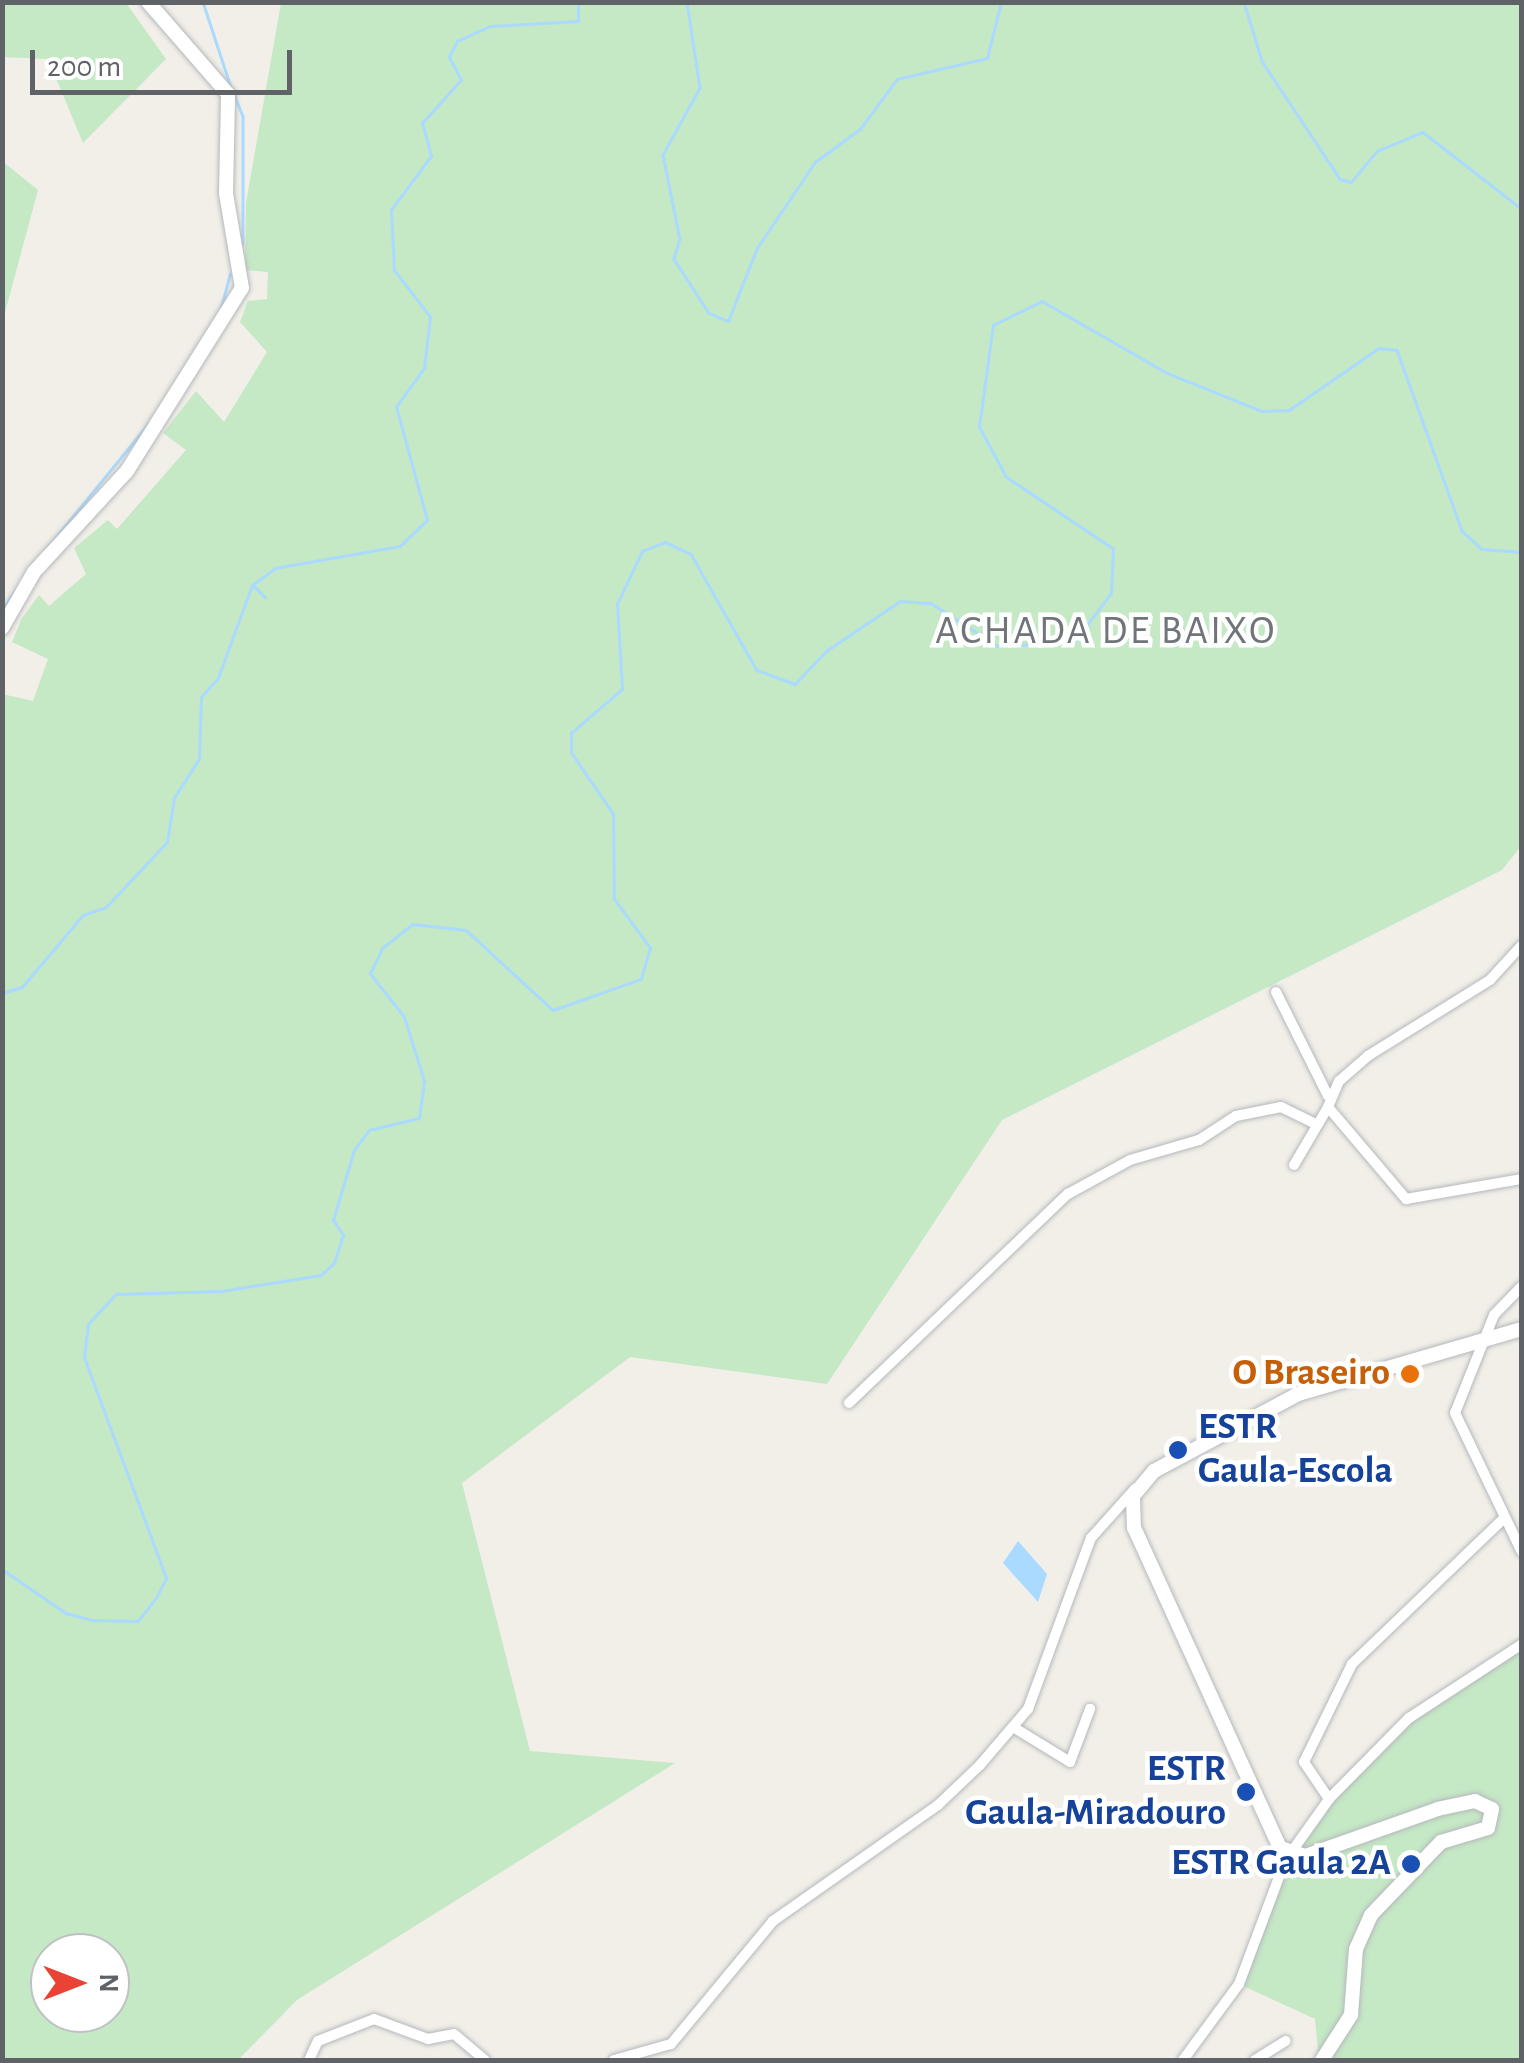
<!DOCTYPE html>
<html>
<head>
<meta charset="utf-8">
<style>
	body { margin:0 }
	#map { position:relative; width:1524px; height:2063px; overflow:hidden; background:#f1efe8; font-family:"Alegreya Sans",sans-serif }
	div>[style] { position:absolute }
	.green>* { inset:0; background:#c5e8c5 }
	.water>* { inset:0; background:#aadaff }
	.stream>* { height:2.5px; margin:-1.25px; padding:0 1.25px; transform-origin:1.25px; border-radius:1.25px; background:#aadaff }
	.roads { filter:drop-shadow(0 0 2px #b5b8bc) drop-shadow(0 0 2px #b5b8bc) }
	.street>* { height:10px; margin:-5px; padding:0 5px; transform-origin:5px; border-radius:5px; background:#fff }
	.secondary>* { height:14px; margin:-7px; padding:0 7px; transform-origin:7px; border-radius:7px; background:#fff }
	.dots>* { width:28px; height:28px; translate:-50% -50%; box-sizing:border-box; border:5px solid #fff; border-radius:50% }
	span { translate:-50% -50%; white-space:nowrap; text-align:center; line-height:1.15; -webkit-text-stroke:9px #fff; paint-order:stroke }
	.food-label { font-size:38px; color:#c56008; font-weight:700 }
	.right { translate:-100% -50%; text-align:right }
	.transit-label { font-size:38px; color:#164399; font-weight:700 }
	.left { translate:0 -50%; text-align:left }
	.neighbourhood-label { font-size:40px; color:#70757a; letter-spacing:2.5px }
	.frame { position:absolute; inset:0; border:5px solid #5f6368; pointer-events:none }
	.north { position:absolute; left:30px; top:1933px; width:100px; height:100px; box-sizing:border-box; background:#fff; border:2px solid #bfc1c3; border-radius:50%; rotate:90deg; font-size:28px; font-weight:700; line-height:40px; text-align:center; color:#5f6368 }
	.north::after { content:''; display:block; margin:auto; width:35px; height:45px; background:#ea4335; clip-path:polygon(50% 0,100% 100%,50% 72%,0 100%) }
	.scale { position:absolute; left:30px; top:50px; width:262px; height:45px; box-sizing:border-box; border:5px solid #5f6368; border-top:0; padding-left:12px; font-size:30px; line-height:35px; white-space:nowrap; color:#5f6368; -webkit-text-stroke:8px #fff; paint-order:stroke }
</style>
</head>
<body>
<div id="map">
	<div class="green">
		<i style="clip-path:polygon(126px 3px,166px 59px,83px 143px,48px 59px,3px 57px,3px 3px)"></i>
		<i style="clip-path:polygon(evenodd,281px 3px,1521px 3px,1521px 846px,1502px 870px,1002px 1120px,827px 1384px,630px 1357px,462px 1483px,530px 1751px,675px 1763px,297px 2000px,238px 2060px,3px 2060px,2px 694px,33px 701px,48px 659px,12px 642px,22px 618px,39px 595px,49px 606px,86px 574px,74px 548px,108px 520px,117px 529px,186px 450px,163px 433px,196px 391px,224px 422px,267px 352px,240px 322px,248px 301px,267px 299px,268px 272px,245px 270px,246px 203px,281px 3px,50px 1953px,110px 1953px,110px 2013px,50px 2013px,50px 1953px)"></i>
		<i style="clip-path:polygon(2px 161px,38px 190px,3px 320px,2px 320px)"></i>
		<i style="clip-path:polygon(1521px 1646px,1521px 2060px,1319px 2060px,1315px 2019px,1239px 1984px,1289px 1852px,1400px 1726px)"></i>
	</div>
	<div class="water">
		<i style="clip-path:polygon(1018px 1541px,1047px 1574px,1038px 1602px,1003px 1563px)"></i>
	</div>
	<div class="stream">
		<i style="left:203px;top:2px;width:89px;rotate:71.8deg"></i>
		<i style="left:687px;top:2px;width:87px;rotate:81.4deg"></i>
		<i style="left:700px;top:88px;width:77px;rotate:118.9deg"></i>
		<i style="left:663px;top:155px;width:86px;rotate:78.6deg"></i>
		<i style="left:680px;top:239px;width:21px;rotate:107deg"></i>
		<i style="left:674px;top:259px;width:64px;rotate:57.1deg"></i>
		<i style="left:709px;top:313px;width:21px;rotate:23deg"></i>
		<i style="left:728px;top:321px;width:79px;rotate:-68.3deg"></i>
		<i style="left:757px;top:248px;width:104px;rotate:-56deg"></i>
		<i style="left:815px;top:162px;width:56px;rotate:-36.3deg"></i>
		<i style="left:860px;top:129px;width:62px;rotate:-53.5deg"></i>
		<i style="left:897px;top:79px;width:92px;rotate:-13.1deg"></i>
		<i style="left:987px;top:58px;width:58px;rotate:-76deg"></i>
		<i style="left:1244px;top:2px;width:62px;rotate:73deg"></i>
		<i style="left:1262px;top:61px;width:141px;rotate:56.5deg"></i>
		<i style="left:1340px;top:179px;width:11px;rotate:15deg"></i>
		<i style="left:1351px;top:182px;width:40px;rotate:-50deg"></i>
		<i style="left:1377px;top:151px;width:50px;rotate:-22.4deg"></i>
		<i style="left:1423px;top:132px;width:125px;rotate:37.9deg"></i>
		<i style="left:234px;top:94px;width:24px;rotate:68deg"></i>
		<i style="left:243px;top:116px;width:128px;rotate:90deg"></i>
		<i style="left:220px;top:311px;width:38px;rotate:-75deg"></i>
		<i style="left:47px;top:548px;width:161px;rotate:-50.8deg"></i>
		<i style="left:254px;top:586px;width:16px;rotate:45deg"></i>
		<i style="left:2px;top:609px;width:22px;rotate:-54deg"></i>
		<i style="left:2px;top:993px;width:21px;rotate:-17deg"></i>
		<i style="left:22px;top:987px;width:94px;rotate:-49.7deg"></i>
		<i style="left:83px;top:915px;width:24px;rotate:-19deg"></i>
		<i style="left:106px;top:907px;width:89px;rotate:-46.8deg"></i>
		<i style="left:167px;top:842px;width:45px;rotate:-81deg"></i>
		<i style="left:174px;top:798px;width:46px;rotate:-57.3deg"></i>
		<i style="left:199px;top:759px;width:62px;rotate:-88.2deg"></i>
		<i style="left:201px;top:697px;width:25px;rotate:-48deg"></i>
		<i style="left:218px;top:678px;width:99px;rotate:-69.9deg"></i>
		<i style="left:252px;top:585px;width:29px;rotate:-36deg"></i>
		<i style="left:275px;top:568px;width:127px;rotate:-10deg"></i>
		<i style="left:400px;top:546px;width:37px;rotate:-44deg"></i>
		<i style="left:427px;top:520px;width:117px;rotate:-105.3deg"></i>
		<i style="left:396px;top:407px;width:48px;rotate:-54.3deg"></i>
		<i style="left:424px;top:368px;width:51px;rotate:-83.3deg"></i>
		<i style="left:430px;top:317px;width:59px;rotate:-127.5deg"></i>
		<i style="left:394px;top:270px;width:60px;rotate:-92.9deg"></i>
		<i style="left:391px;top:210px;width:67px;rotate:-53.5deg"></i>
		<i style="left:431px;top:156px;width:34px;rotate:-105deg"></i>
		<i style="left:422px;top:123px;width:58px;rotate:-47.8deg"></i>
		<i style="left:461px;top:80px;width:26px;rotate:-118deg"></i>
		<i style="left:449px;top:57px;width:18px;rotate:-63deg"></i>
		<i style="left:457px;top:41px;width:37px;rotate:-24deg"></i>
		<i style="left:491px;top:26px;width:87px;rotate:-3.3deg"></i>
		<i style="left:578px;top:21px;width:19px;rotate:-90deg"></i>
		<i style="left:2px;top:1569px;width:78px;rotate:34.5deg"></i>
		<i style="left:66px;top:1613px;width:28px;rotate:15deg"></i>
		<i style="left:93px;top:1620px;width:45px;rotate:1.3deg"></i>
		<i style="left:138px;top:1621px;width:29px;rotate:-52deg"></i>
		<i style="left:156px;top:1598px;width:22px;rotate:-63deg"></i>
		<i style="left:166px;top:1578px;width:236px;rotate:-110.4deg"></i>
		<i style="left:84px;top:1357px;width:33px;rotate:-83deg"></i>
		<i style="left:88px;top:1324px;width:41px;rotate:-47deg"></i>
		<i style="left:116px;top:1294px;width:105px;rotate:-1.6deg"></i>
		<i style="left:221px;top:1291px;width:101px;rotate:-9.1deg"></i>
		<i style="left:321px;top:1275px;width:18px;rotate:-43deg"></i>
		<i style="left:334px;top:1263px;width:29px;rotate:-72deg"></i>
		<i style="left:343px;top:1235px;width:18px;rotate:-124deg"></i>
		<i style="left:333px;top:1220px;width:73px;rotate:-73.3deg"></i>
		<i style="left:354px;top:1150px;width:25px;rotate:-53deg"></i>
		<i style="left:369px;top:1130px;width:51px;rotate:-13.5deg"></i>
		<i style="left:419px;top:1118px;width:37px;rotate:-82deg"></i>
		<i style="left:424px;top:1081px;width:67px;rotate:-107.4deg"></i>
		<i style="left:404px;top:1017px;width:55px;rotate:-128.3deg"></i>
		<i style="left:370px;top:974px;width:29px;rotate:-65deg"></i>
		<i style="left:382px;top:948px;width:39px;rotate:-38deg"></i>
		<i style="left:413px;top:924px;width:53px;rotate:6.5deg"></i>
		<i style="left:466px;top:930px;width:118px;rotate:42.6deg"></i>
		<i style="left:553px;top:1010px;width:93px;rotate:-19.4deg"></i>
		<i style="left:641px;top:979px;width:32px;rotate:-74deg"></i>
		<i style="left:650px;top:948px;width:61px;rotate:-126.3deg"></i>
		<i style="left:614px;top:899px;width:85px;rotate:-90.7deg"></i>
		<i style="left:613px;top:814px;width:74px;rotate:-124.5deg"></i>
		<i style="left:571px;top:753px;width:20px;rotate:-90deg"></i>
		<i style="left:571px;top:733px;width:67px;rotate:-40.8deg"></i>
		<i style="left:622px;top:689px;width:85px;rotate:-93.4deg"></i>
		<i style="left:617px;top:604px;width:59px;rotate:-64.7deg"></i>
		<i style="left:642px;top:551px;width:25px;rotate:-21deg"></i>
		<i style="left:665px;top:542px;width:29px;rotate:25deg"></i>
		<i style="left:691px;top:554px;width:133px;rotate:60.4deg"></i>
		<i style="left:757px;top:670px;width:40px;rotate:20.2deg"></i>
		<i style="left:795px;top:684px;width:45px;rotate:-46.8deg"></i>
		<i style="left:826px;top:651px;width:89px;rotate:-34deg"></i>
		<i style="left:900px;top:601px;width:31px;rotate:4deg"></i>
		<i style="left:931px;top:603px;width:80px;rotate:32.7deg"></i>
		<i style="left:998px;top:646px;width:76px;rotate:-3deg"></i>
		<i style="left:1074px;top:642px;width:61px;rotate:-52.9deg"></i>
		<i style="left:1111px;top:593px;width:44px;rotate:-87.4deg"></i>
		<i style="left:1113px;top:549px;width:129px;rotate:-146.1deg"></i>
		<i style="left:1006px;top:477px;width:57px;rotate:-118.4deg"></i>
		<i style="left:979px;top:427px;width:103px;rotate:-82.2deg"></i>
		<i style="left:993px;top:325px;width:55px;rotate:-26.1deg"></i>
		<i style="left:1042px;top:301px;width:144px;rotate:29.9deg"></i>
		<i style="left:1167px;top:373px;width:102px;rotate:21.8deg"></i>
		<i style="left:1262px;top:411px;width:27px;rotate:-2deg"></i>
		<i style="left:1289px;top:410px;width:109px;rotate:-34.6deg"></i>
		<i style="left:1379px;top:348px;width:18px;rotate:6deg"></i>
		<i style="left:1397px;top:350px;width:192px;rotate:70.2deg"></i>
		<i style="left:1462px;top:531px;width:27px;rotate:42deg"></i>
		<i style="left:1482px;top:549px;width:40px;rotate:4.3deg"></i>
	</div>
	<div class="roads">
		<div class="street">
			<i style="left:1522px;top:945px;width:47px;rotate:132.4deg"></i>
			<i style="left:1490px;top:980px;width:144px;rotate:148.1deg"></i>
			<i style="left:1368px;top:1056px;width:38px;rotate:139deg"></i>
			<i style="left:1339px;top:1081px;width:28px;rotate:113deg"></i>
			<i style="left:1328px;top:1107px;width:121px;rotate:49.7deg"></i>
			<i style="left:1406px;top:1199px;width:118px;rotate:-9.8deg"></i>
			<i style="left:1276px;top:992px;width:116px;rotate:63.4deg"></i>
			<i style="left:1294px;top:1165px;width:67px;rotate:-59.6deg"></i>
			<i style="left:1522px;top:1286px;width:40px;rotate:134deg"></i>
			<i style="left:1494px;top:1315px;width:105px;rotate:111.7deg"></i>
			<i style="left:1455px;top:1413px;width:154px;rotate:64.3deg"></i>
			<i style="left:849px;top:1403px;width:303px;rotate:-43.7deg"></i>
			<i style="left:1068px;top:1194px;width:71px;rotate:-28.7deg"></i>
			<i style="left:1130px;top:1160px;width:72px;rotate:-16.2deg"></i>
			<i style="left:1199px;top:1140px;width:44px;rotate:-33deg"></i>
			<i style="left:1236px;top:1116px;width:46px;rotate:-11.3deg"></i>
			<i style="left:1281px;top:1107px;width:37px;rotate:26deg"></i>
			<i style="left:1013px;top:1727px;width:67px;rotate:31.6deg"></i>
			<i style="left:1070px;top:1762px;width:57px;rotate:-69.3deg"></i>
			<i style="left:1329px;top:1799px;width:45px;rotate:-124deg"></i>
			<i style="left:1304px;top:1762px;width:109px;rotate:-63.9deg"></i>
			<i style="left:1352px;top:1664px;width:209px;rotate:-43.8deg"></i>
			<i style="left:309px;top:2060px;width:21px;rotate:-65deg"></i>
			<i style="left:318px;top:2041px;width:60px;rotate:-21.4deg"></i>
			<i style="left:374px;top:2019px;width:58px;rotate:20.3deg"></i>
			<i style="left:428px;top:2039px;width:26px;rotate:-11deg"></i>
			<i style="left:454px;top:2034px;width:40px;rotate:40deg"></i>
			<i style="left:614px;top:2060px;width:59px;rotate:-15.7deg"></i>
			<i style="left:671px;top:2044px;width:160px;rotate:-50.3deg"></i>
			<i style="left:773px;top:1921px;width:202px;rotate:-35.1deg"></i>
			<i style="left:938px;top:1805px;width:58px;rotate:-43.6deg"></i>
			<i style="left:980px;top:1765px;width:74px;rotate:-49.4deg"></i>
			<i style="left:1028px;top:1709px;width:182px;rotate:-69.8deg"></i>
			<i style="left:1091px;top:1538px;width:66px;rotate:-48.1deg"></i>
			<i style="left:1183px;top:2060px;width:94px;rotate:-53.6deg"></i>
			<i style="left:1239px;top:1984px;width:131px;rotate:-69.5deg"></i>
			<i style="left:1285px;top:1861px;width:76px;rotate:-54.6deg"></i>
			<i style="left:1329px;top:1799px;width:114px;rotate:-45.4deg"></i>
			<i style="left:1409px;top:1718px;width:135px;rotate:-33.2deg"></i>
			<i style="left:1255px;top:2060px;width:36px;rotate:-32deg"></i>
		</div>
		<div class="secondary">
			<i style="left:2px;top:628px;width:64px;rotate:-60.3deg"></i>
			<i style="left:34px;top:572px;width:137px;rotate:-47.4deg"></i>
			<i style="left:127px;top:471px;width:216px;rotate:-57.9deg"></i>
			<i style="left:242px;top:288px;width:96px;rotate:-99.6deg"></i>
			<i style="left:226px;top:193px;width:99px;rotate:-88.8deg"></i>
			<i style="left:228px;top:94px;width:122px;rotate:-131deg"></i>
			<i style="left:1322px;top:2060px;width:54px;rotate:-57.2deg"></i>
			<i style="left:1351px;top:2015px;width:66px;rotate:-85.7deg"></i>
			<i style="left:1356px;top:1949px;width:37px;rotate:-66deg"></i>
			<i style="left:1371px;top:1915px;width:101px;rotate:-46.2deg"></i>
			<i style="left:1441px;top:1842px;width:49px;rotate:-16.6deg"></i>
			<i style="left:1488px;top:1828px;width:19px;rotate:-78deg"></i>
			<i style="left:1492px;top:1809px;width:19px;rotate:-155deg"></i>
			<i style="left:1475px;top:1801px;width:38px;rotate:168deg"></i>
			<i style="left:1438px;top:1809px;width:141px;rotate:160.5deg"></i>
			<i style="left:1305px;top:1856px;width:26px;rotate:-162deg"></i>
			<i style="left:1280px;top:1848px;width:352px;rotate:-114.5deg"></i>
			<i style="left:1134px;top:1528px;width:32px;rotate:-92deg"></i>
			<i style="left:1133px;top:1496px;width:33px;rotate:-50deg"></i>
			<i style="left:1154px;top:1471px;width:163px;rotate:-28.1deg"></i>
			<i style="left:1298px;top:1394px;width:233px;rotate:-16.2deg"></i>
		</div>
	</div>
	<div class="dots">
		<i style="left:1410px;top:1374px;background:#e8710a"></i>
		<i style="left:1178px;top:1450px;background:#1a4fb4"></i>
		<i style="left:1246px;top:1792px;background:#1a4fb4"></i>
		<i style="left:1411px;top:1864px;background:#1a4fb4"></i>
	</div>
	<div class="food-label">
		<span class="right" style="left:1390px;top:1374px">O Braseiro</span>
	</div>
	<div class="transit-label">
		<span class="left" style="left:1198px;top:1450px">ESTR<br>Gaula-Escola</span>
		<span class="right" style="left:1226px;top:1792px">ESTR<br>Gaula-Miradouro</span>
		<span class="right" style="left:1391px;top:1864px">ESTR Gaula 2A</span>
	</div>
	<div class="neighbourhood-label">
		<span style="left:1106px;top:631px">ACHADA DE BAIXO</span>
	</div>
	<div class="frame"></div>
	<div class="north">N</div>
	<div class="scale">200 m</div>
</div>
</body>
</html>
